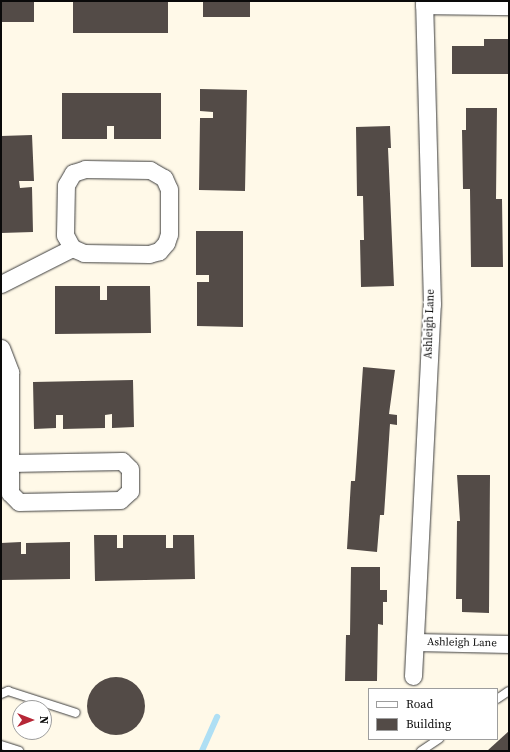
<!DOCTYPE html>
<html>
<head>
<meta charset="utf-8">
<style>
	body { margin:0 }
	#map { position:relative; width:510px; height:752px; overflow:hidden; background:#fff9e8; font-family:"Source Serif 4",serif }
	div>[style] { position:absolute }
	.stream>* { height:5.5px; margin:-2.75px; padding:0 2.75px; transform-origin:2.75px; border-radius:2.75px; background:#aedff4 }
	.building>* { inset:0; background:#534b47; transform-origin:0 0 }
	.round { border-radius:50% }
	.roads { filter:drop-shadow(0 0 1px #3d3d3d) drop-shadow(0 0 1px #3d3d3d) }
	.service>* { height:8px; margin:-4px; padding:0 4px; transform-origin:4px; border-radius:4px; background:#fff }
	.minor>* { height:17px; margin:-8.5px; padding:0 8.5px; transform-origin:8.5px; border-radius:8.5px; background:#fff }
	span { translate:-50% -50%; white-space:nowrap; text-align:center; line-height:1.15; -webkit-text-stroke:4px #fff; paint-order:stroke }
	.street-label { font-size:11px; color:#0a0a0a }
	.frame { position:absolute; inset:0; border:2px solid #0a0a0a; pointer-events:none }
	.legend { position:absolute; left:368px; top:688px; width:130px; height:52px; box-sizing:border-box; background:#fff; border:1px solid #9d9d9d; margin:0; padding:5px 7px; list-style:none; font-size:12px; color:#0a0a0a }
	.legend li { display:flex; align-items:center; gap:8px; height:20px }
	.legend b { width:20px; border:1px solid #9d9d9d }
	.north { position:absolute; left:12px; top:700px; width:40px; height:40px; box-sizing:border-box; background:#fff; border:1px solid #9d9d9d; border-radius:50%; rotate:90deg; font-size:11px; font-weight:700; line-height:16px; text-align:center; color:#0a0a0a }
	.north::after { content:''; display:block; margin:auto; width:14px; height:18px; background:#b62737; clip-path:polygon(50% 0,100% 100%,50% 72%,0 100%) }
</style>
</head>
<body>
<div id="map">
	<div class="stream">
		<i style="left:202px;top:751px;width:37px;rotate:-66deg"></i>
	</div>
	<div class="building">
		<i style="left:1px;top:1px;width:33px;height:21px"></i>
		<i style="left:73px;top:1px;width:95px;height:32px"></i>
		<i style="left:203px;top:1px;width:47px;height:16px"></i>
		<i style="clip-path:polygon(484px 39px,509px 39px,509px 74px,452px 74px,452px 46px,484px 46px)"></i>
		<i style="clip-path:polygon(200px 89px,247px 90px,245px 191px,199px 190px,200px 118px,213px 118px,213px 112px,200px 111px)"></i>
		<i style="clip-path:polygon(62px 93px,161px 93px,161px 139px,114px 139px,114px 126px,107px 126px,107px 139px,62px 139px)"></i>
		<i style="clip-path:polygon(466px 108px,497px 108px,496px 199px,502px 199px,503px 267px,471px 267px,470px 189px,463px 189px,462px 130px,466px 130px)"></i>
		<i style="clip-path:polygon(390px 126px,391px 148px,388px 148px,394px 286px,361px 287px,360px 240px,364px 240px,363px 196px,357px 196px,356px 127px)"></i>
		<i style="clip-path:polygon(32px 135px,34px 181px,19px 181px,20px 188px,32px 187px,33px 232px,1px 233px,1px 136px)"></i>
		<i style="clip-path:polygon(196px 231px,243px 231px,243px 327px,197px 326px,197px 282px,209px 282px,209px 275px,196px 275px)"></i>
		<i style="clip-path:polygon(55px 286px,100px 286px,100px 300px,107px 300px,107px 286px,150px 286px,151px 333px,55px 334px)"></i>
		<i style="clip-path:polygon(363px 367px,395px 370px,389px 414px,397px 415px,397px 425px,390px 424px,384px 515px,380px 515px,377px 552px,347px 549px,351px 481px,355px 481px)"></i>
		<i style="clip-path:polygon(133px 380px,134px 427px,112px 428px,112px 414px,105px 415px,105px 428px,63px 429px,63px 415px,56px 415px,56px 428px,34px 429px,33px 382px)"></i>
		<i style="clip-path:polygon(457px 475px,490px 475px,489px 613px,462px 612px,462px 599px,456px 599px,457px 521px,460px 521px)"></i>
		<i style="clip-path:polygon(94px 535px,117px 535px,117px 548px,123px 548px,123px 535px,166px 535px,166px 548px,173px 548px,173px 535px,194px 535px,195px 579px,95px 581px)"></i>
		<i style="clip-path:polygon(21px 542px,21px 554px,26px 554px,26px 543px,70px 542px,70px 579px,1px 580px,1px 543px)"></i>
		<i style="clip-path:polygon(351px 567px,380px 567px,380px 590px,387px 590px,387px 602px,383px 602px,383px 625px,378px 624px,377px 681px,345px 681px,346px 635px,350px 635px)"></i>
		<i class="round" style="left:87px;top:677px;width:58px;height:58px"></i>
		<i style="clip-path:polygon(509px 731px,509px 751px,487px 751px)"></i>
	</div>
	<div class="roads">
		<div class="service">
			<i style="left:1px;top:694px;width:8px;rotate:-23deg"></i>
			<i style="left:8px;top:691px;width:71px;rotate:17.9deg"></i>
			<i style="left:497px;top:699px;width:14px;rotate:-34deg"></i>
			<i style="left:1px;top:745px;width:19px;rotate:18deg"></i>
			<i style="left:421px;top:751px;width:22px;rotate:-34deg"></i>
		</div>
		<div class="minor">
			<i style="left:424px;top:5px;width:85px;rotate:0.7deg"></i>
			<i style="left:85px;top:169px;width:65px;rotate:0.9deg"></i>
			<i style="left:150px;top:170px;width:16px;rotate:30deg"></i>
			<i style="left:164px;top:178px;width:12px;rotate:66deg"></i>
			<i style="left:169px;top:189px;width:45px;rotate:90deg"></i>
			<i style="left:169px;top:234px;width:9px;rotate:108deg"></i>
			<i style="left:166px;top:243px;width:11px;rotate:131deg"></i>
			<i style="left:159px;top:251px;width:10px;rotate:163deg"></i>
			<i style="left:149px;top:254px;width:65px;rotate:-179.1deg"></i>
			<i style="left:84px;top:253px;width:13px;rotate:-157deg"></i>
			<i style="left:72px;top:248px;width:15px;rotate:-118deg"></i>
			<i style="left:65px;top:235px;width:50px;rotate:-88.9deg"></i>
			<i style="left:66px;top:185px;width:14px;rotate:-60deg"></i>
			<i style="left:73px;top:173px;width:13px;rotate:-18deg"></i>
			<i style="left:1px;top:284px;width:80px;rotate:-26.9deg"></i>
			<i style="left:1px;top:348px;width:26px;rotate:69deg"></i>
			<i style="left:10px;top:372px;width:91px;rotate:90deg"></i>
			<i style="left:122px;top:461px;width:11px;rotate:45deg"></i>
			<i style="left:130px;top:469px;width:22px;rotate:90deg"></i>
			<i style="left:130px;top:491px;width:13px;rotate:138deg"></i>
			<i style="left:120px;top:500px;width:101px;rotate:178.9deg"></i>
			<i style="left:19px;top:502px;width:13px;rotate:-135deg"></i>
			<i style="left:10px;top:493px;width:30px;rotate:-90deg"></i>
			<i style="left:10px;top:463px;width:112px;rotate:-1deg"></i>
			<i style="left:415px;top:642px;width:94px;rotate:1.2deg"></i>
			<i style="left:413px;top:676px;width:372px;rotate:-87.1deg"></i>
			<i style="left:432px;top:304px;width:303px;rotate:-91.5deg"></i>
		</div>
	</div>
	<div class="street-label">
		<span style="left:430px;top:324px;rotate:-88deg">Ashleigh Lane</span>
		<span style="left:462px;top:643px;rotate:1deg">Ashleigh Lane</span>
	</div>
	<div class="frame"></div>
	<ul class="legend">
	<li><b style="height:5px;background:#fff"></b>Road</li>
	<li><b style="height:11px;background:#534b47"></b>Building</li>
	</ul>
	<div class="north">N</div>
</div>
</body>
</html>
